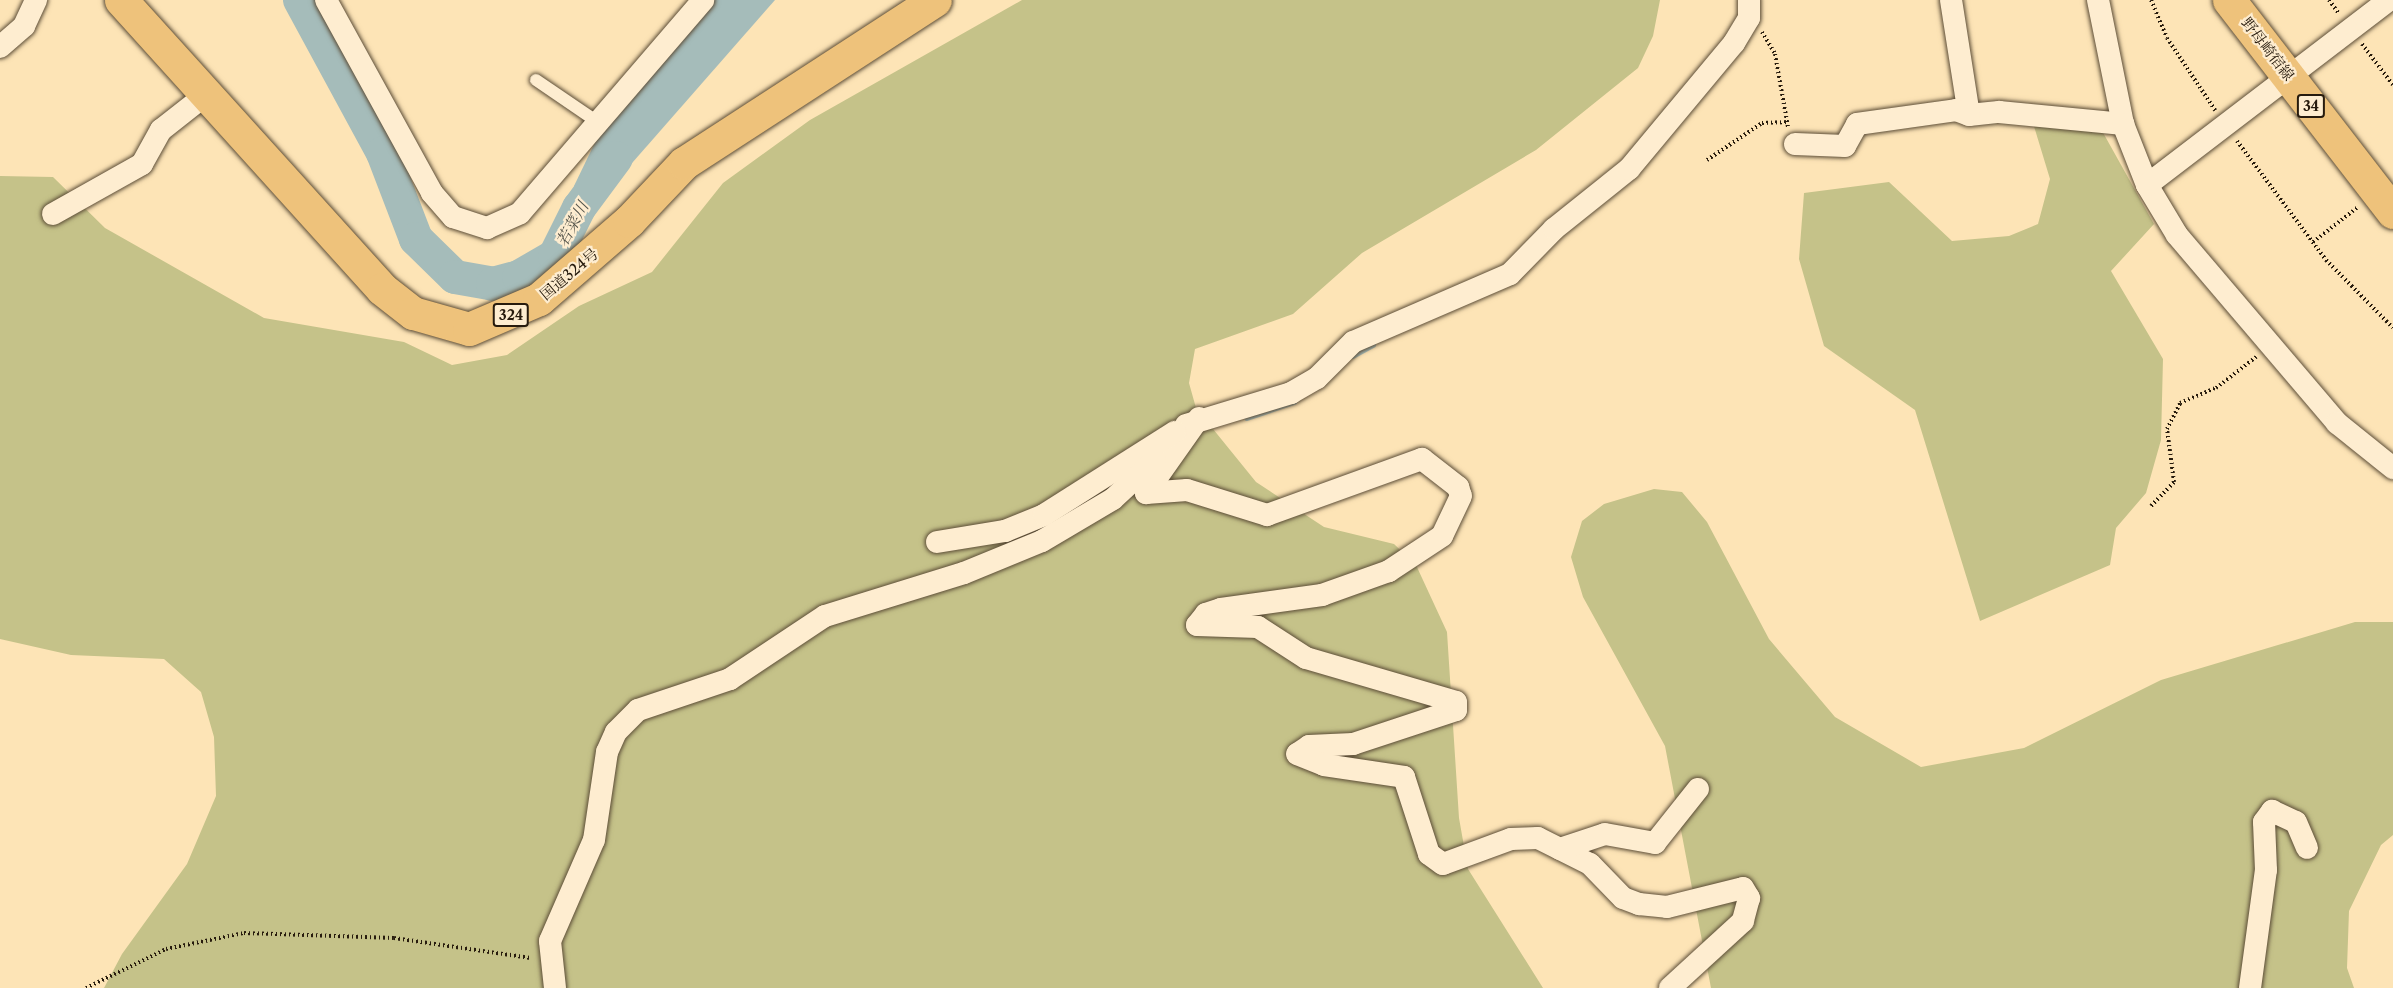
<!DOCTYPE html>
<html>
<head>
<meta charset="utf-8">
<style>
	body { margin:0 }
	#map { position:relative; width:2393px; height:988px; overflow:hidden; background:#fde4b6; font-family:"Libre Caslon Text","Noto Serif JP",serif }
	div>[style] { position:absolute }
	.green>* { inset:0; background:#c5c289 }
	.water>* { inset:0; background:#a5bcba }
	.stream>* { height:6px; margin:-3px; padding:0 3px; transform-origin:3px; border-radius:3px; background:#a5bcba }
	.river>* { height:34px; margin:-17px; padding:0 17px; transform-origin:17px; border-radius:17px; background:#a5bcba }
	.path>* { height:4px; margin-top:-2px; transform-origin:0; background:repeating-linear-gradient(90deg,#271b0d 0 1.5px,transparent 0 4.5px) }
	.roads { filter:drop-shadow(0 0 2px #5c4d37) drop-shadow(0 0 2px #5c4d37) }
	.service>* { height:12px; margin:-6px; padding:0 6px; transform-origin:6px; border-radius:6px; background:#feedd0 }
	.minor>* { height:22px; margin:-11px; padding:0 11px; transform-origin:11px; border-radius:11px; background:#feedd0 }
	.primary>* { height:33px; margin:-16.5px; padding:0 16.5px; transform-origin:16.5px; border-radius:16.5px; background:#eec27b }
	.trunk>* { height:33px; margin:-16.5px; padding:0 16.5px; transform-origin:16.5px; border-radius:16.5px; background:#eec27b }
	span { translate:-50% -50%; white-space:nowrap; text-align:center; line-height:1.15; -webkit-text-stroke:4.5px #feedd0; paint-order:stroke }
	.shield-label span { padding:2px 4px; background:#feedd0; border:2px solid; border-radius:4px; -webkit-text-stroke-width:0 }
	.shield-label { font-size:14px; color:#271b0d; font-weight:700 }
	.street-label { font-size:15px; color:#271b0d }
	.water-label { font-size:16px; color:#53534a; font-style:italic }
</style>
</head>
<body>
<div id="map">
	<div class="green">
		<i style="clip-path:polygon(1022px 0,1660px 0,1653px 36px,1638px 68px,1536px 150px,1362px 253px,1293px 314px,1195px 349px,1189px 383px,1196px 408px,1256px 482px,1324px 527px,1394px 544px,1416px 565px,1447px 632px,1459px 818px,1468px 869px,1543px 988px,104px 988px,122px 954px,187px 864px,216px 796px,214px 737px,201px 692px,164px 659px,71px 655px,0 639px,0 176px,53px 177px,105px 228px,264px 318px,404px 342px,452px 365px,507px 355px,579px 306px,652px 272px,723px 183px,810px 120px)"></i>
		<i style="clip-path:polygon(2033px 123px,2101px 129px,2154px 224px,2111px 271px,2163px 359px,2161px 440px,2146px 493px,2116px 528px,2110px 565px,1980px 621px,1915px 410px,1824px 346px,1799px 259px,1804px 193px,1889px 182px,1952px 241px,2009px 236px,2038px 224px,2050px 179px)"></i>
		<i style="clip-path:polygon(1654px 489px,1682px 492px,1707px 522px,1769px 639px,1835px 717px,1921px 767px,2024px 748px,2161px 680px,2355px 622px,2393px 622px,2393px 835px,2381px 845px,2349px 911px,2347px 968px,2354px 988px,1711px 988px,1665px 746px,1583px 597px,1571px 557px,1582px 521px,1604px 504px)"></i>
	</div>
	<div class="water">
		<i style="clip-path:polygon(712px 0,775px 0,597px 203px,574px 186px,601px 130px)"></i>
	</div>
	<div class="stream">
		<i style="left:1353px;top:356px;width:23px;rotate:-29deg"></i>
		<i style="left:1247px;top:418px;width:50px;rotate:-18.8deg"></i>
	</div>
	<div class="river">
		<i style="left:300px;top:0;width:174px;rotate:61.5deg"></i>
		<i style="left:383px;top:153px;width:92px;rotate:69deg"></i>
		<i style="left:416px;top:239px;width:54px;rotate:44.3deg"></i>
		<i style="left:455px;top:277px;width:39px;rotate:10deg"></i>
		<i style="left:493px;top:284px;width:27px;rotate:-15deg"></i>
		<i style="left:519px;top:277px;width:42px;rotate:-30.3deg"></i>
		<i style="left:555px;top:256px;width:54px;rotate:-63.4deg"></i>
		<i style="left:579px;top:208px;width:62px;rotate:-53.5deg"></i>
	</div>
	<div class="path">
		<i style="left:2151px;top:0;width:41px;rotate:67.2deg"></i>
		<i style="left:2167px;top:38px;width:87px;rotate:56.3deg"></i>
		<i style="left:2329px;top:0;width:17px;rotate:54deg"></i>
		<i style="left:1762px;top:32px;width:26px;rotate:59deg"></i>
		<i style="left:1775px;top:54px;width:74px;rotate:79.9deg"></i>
		<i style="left:2362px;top:44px;width:51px;rotate:52.9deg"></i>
		<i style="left:2237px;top:141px;width:149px;rotate:53.2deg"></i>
		<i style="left:2326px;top:260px;width:95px;rotate:45.4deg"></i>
		<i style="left:1707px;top:160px;width:66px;rotate:-33.9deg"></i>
		<i style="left:1762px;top:123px;width:26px;rotate:-2deg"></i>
		<i style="left:2313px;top:242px;width:57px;rotate:-37.9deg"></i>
		<i style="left:2151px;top:506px;width:33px;rotate:-46deg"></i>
		<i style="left:2174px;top:482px;width:53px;rotate:-97.5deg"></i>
		<i style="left:2167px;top:429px;width:29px;rotate:-63deg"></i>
		<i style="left:2180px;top:403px;width:39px;rotate:-23deg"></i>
		<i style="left:2216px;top:388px;width:51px;rotate:-37.8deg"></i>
		<i style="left:86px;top:988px;width:89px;rotate:-26deg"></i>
		<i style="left:166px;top:949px;width:80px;rotate:-11.6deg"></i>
		<i style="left:244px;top:933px;width:150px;rotate:1.9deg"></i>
		<i style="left:394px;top:938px;width:138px;rotate:8.3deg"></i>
	</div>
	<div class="roads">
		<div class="service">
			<i style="left:536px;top:80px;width:73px;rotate:34.3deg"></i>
		</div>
		<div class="minor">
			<i style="left:326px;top:0;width:220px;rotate:61.2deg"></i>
			<i style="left:432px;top:193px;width:32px;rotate:49deg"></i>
			<i style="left:453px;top:217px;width:36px;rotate:18deg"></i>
			<i style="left:487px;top:228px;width:36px;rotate:-24deg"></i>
			<i style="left:520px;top:213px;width:281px;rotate:-49.3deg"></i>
			<i style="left:1951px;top:0;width:116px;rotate:81.1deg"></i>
			<i style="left:1969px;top:115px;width:30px;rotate:-6deg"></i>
			<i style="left:1999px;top:112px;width:125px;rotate:5.5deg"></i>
			<i style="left:2098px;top:0;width:126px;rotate:78.6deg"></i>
			<i style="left:2123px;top:124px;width:66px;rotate:68.5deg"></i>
			<i style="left:2147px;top:185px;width:58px;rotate:59deg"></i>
			<i style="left:2177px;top:235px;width:247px;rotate:49.6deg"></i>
			<i style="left:2337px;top:423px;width:72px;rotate:38.8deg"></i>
			<i style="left:0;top:47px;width:32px;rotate:-41deg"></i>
			<i style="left:24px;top:26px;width:29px;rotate:-65deg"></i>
			<i style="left:1795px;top:144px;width:50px;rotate:2.3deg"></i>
			<i style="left:1845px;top:146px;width:25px;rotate:-61deg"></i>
			<i style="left:1857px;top:124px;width:100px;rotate:-8deg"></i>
			<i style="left:1956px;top:110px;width:14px;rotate:21deg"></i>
			<i style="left:2147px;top:185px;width:305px;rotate:-37.4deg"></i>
			<i style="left:53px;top:214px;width:102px;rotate:-29.3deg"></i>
			<i style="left:142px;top:164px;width:39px;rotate:-61deg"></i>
			<i style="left:161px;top:130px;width:60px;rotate:-38.2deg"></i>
			<i style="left:1199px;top:418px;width:92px;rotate:125.2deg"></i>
			<i style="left:1146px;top:493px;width:41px;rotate:-4.2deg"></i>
			<i style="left:1187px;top:490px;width:84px;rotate:17.4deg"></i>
			<i style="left:1267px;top:515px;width:165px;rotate:-19.9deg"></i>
			<i style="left:1422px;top:459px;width:46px;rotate:37.9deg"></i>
			<i style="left:1458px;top:487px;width:9px;rotate:72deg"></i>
			<i style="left:1461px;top:496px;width:44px;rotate:115.4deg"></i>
			<i style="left:1442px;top:536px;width:64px;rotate:146.6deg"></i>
			<i style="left:1389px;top:571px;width:71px;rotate:160.3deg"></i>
			<i style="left:1322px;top:595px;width:102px;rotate:172.1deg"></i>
			<i style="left:1221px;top:609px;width:16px;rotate:162deg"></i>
			<i style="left:1206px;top:614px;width:14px;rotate:129deg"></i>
			<i style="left:1197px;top:625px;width:61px;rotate:1.9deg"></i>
			<i style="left:1258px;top:627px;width:57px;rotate:32.9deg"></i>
			<i style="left:1306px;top:658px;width:156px;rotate:16.3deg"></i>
			<i style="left:1456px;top:702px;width:8px;rotate:90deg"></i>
			<i style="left:1456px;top:710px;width:108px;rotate:161.7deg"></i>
			<i style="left:1353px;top:744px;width:44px;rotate:177.4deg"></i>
			<i style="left:1309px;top:746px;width:14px;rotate:146deg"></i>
			<i style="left:1297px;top:754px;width:29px;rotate:22deg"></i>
			<i style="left:1324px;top:765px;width:81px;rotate:8.5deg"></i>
			<i style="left:1404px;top:777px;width:81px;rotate:72deg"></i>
			<i style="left:1429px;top:854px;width:17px;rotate:36deg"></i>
			<i style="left:1443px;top:864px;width:72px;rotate:-20.2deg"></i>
			<i style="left:1511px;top:839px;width:27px;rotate:-2deg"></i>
			<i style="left:1538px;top:838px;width:58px;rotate:26.6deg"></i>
			<i style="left:1590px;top:864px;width:47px;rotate:45.9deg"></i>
			<i style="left:1623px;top:898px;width:17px;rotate:21deg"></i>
			<i style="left:1639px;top:904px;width:28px;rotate:6deg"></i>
			<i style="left:1667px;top:907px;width:78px;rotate:-14deg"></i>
			<i style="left:1743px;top:888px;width:12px;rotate:59deg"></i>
			<i style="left:1749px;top:898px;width:24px;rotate:105deg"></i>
			<i style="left:1743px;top:921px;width:99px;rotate:137.5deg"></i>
			<i style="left:1186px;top:425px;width:110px;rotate:-16.9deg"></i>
			<i style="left:1291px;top:393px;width:30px;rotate:-30deg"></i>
			<i style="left:1317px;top:378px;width:51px;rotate:-45deg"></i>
			<i style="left:1353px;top:342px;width:171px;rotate:-23.4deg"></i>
			<i style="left:1510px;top:274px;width:63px;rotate:-45.6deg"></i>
			<i style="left:1554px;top:229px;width:96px;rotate:-38.7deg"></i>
			<i style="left:1629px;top:169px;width:164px;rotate:-50.2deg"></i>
			<i style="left:1734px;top:43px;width:29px;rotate:-59deg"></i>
			<i style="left:1749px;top:18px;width:18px;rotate:-90deg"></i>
			<i style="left:937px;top:542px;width:69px;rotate:-9.2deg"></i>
			<i style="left:1005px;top:531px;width:42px;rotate:-22.3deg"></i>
			<i style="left:1044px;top:515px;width:155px;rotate:-32.4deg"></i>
			<i style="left:1560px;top:849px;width:47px;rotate:-18.4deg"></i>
			<i style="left:1605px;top:834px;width:51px;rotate:10.2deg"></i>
			<i style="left:1655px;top:843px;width:69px;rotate:-51.5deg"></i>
			<i style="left:555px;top:988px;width:47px;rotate:-96.1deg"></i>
			<i style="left:550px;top:941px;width:110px;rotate:-66.5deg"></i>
			<i style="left:594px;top:840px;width:89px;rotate:-81.6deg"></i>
			<i style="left:607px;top:752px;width:22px;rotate:-66deg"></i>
			<i style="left:616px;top:732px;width:31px;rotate:-45deg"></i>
			<i style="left:638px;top:710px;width:97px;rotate:-18.6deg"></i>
			<i style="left:730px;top:679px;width:114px;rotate:-33.6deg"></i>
			<i style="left:825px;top:616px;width:145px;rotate:-17.2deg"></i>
			<i style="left:964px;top:573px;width:84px;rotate:-22.3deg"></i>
			<i style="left:1042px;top:541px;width:82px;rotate:-30.6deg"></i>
			<i style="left:1113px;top:499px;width:57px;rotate:-42.9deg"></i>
			<i style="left:2250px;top:988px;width:119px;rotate:-82.3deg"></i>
			<i style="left:2266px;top:870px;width:48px;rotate:-92.4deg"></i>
			<i style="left:2264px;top:822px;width:14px;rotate:-54deg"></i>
			<i style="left:2272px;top:811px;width:26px;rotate:25deg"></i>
			<i style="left:2296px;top:822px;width:28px;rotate:67deg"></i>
		</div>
		<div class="primary">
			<i style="left:2229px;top:0;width:268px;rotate:52.3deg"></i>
		</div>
		<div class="trunk">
			<i style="left:121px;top:0;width:389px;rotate:47.9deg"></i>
			<i style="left:382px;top:289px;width:39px;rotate:38deg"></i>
			<i style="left:413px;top:313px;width:58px;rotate:15.9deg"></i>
			<i style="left:469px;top:329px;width:76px;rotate:-23.2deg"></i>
			<i style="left:539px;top:299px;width:119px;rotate:-40.9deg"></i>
			<i style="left:629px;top:221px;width:80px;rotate:-46.5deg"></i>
			<i style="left:684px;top:163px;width:299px;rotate:-33deg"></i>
		</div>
	</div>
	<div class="shield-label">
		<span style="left:2311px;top:106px">34</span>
		<span style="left:511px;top:315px">324</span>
	</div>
	<div class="street-label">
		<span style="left:2268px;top:49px;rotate:52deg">野母崎宿線</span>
		<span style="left:569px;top:274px;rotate:-40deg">国道324号</span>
	</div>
	<div class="water-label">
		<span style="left:572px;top:224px;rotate:-61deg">若菜川</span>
	</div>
</div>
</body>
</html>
